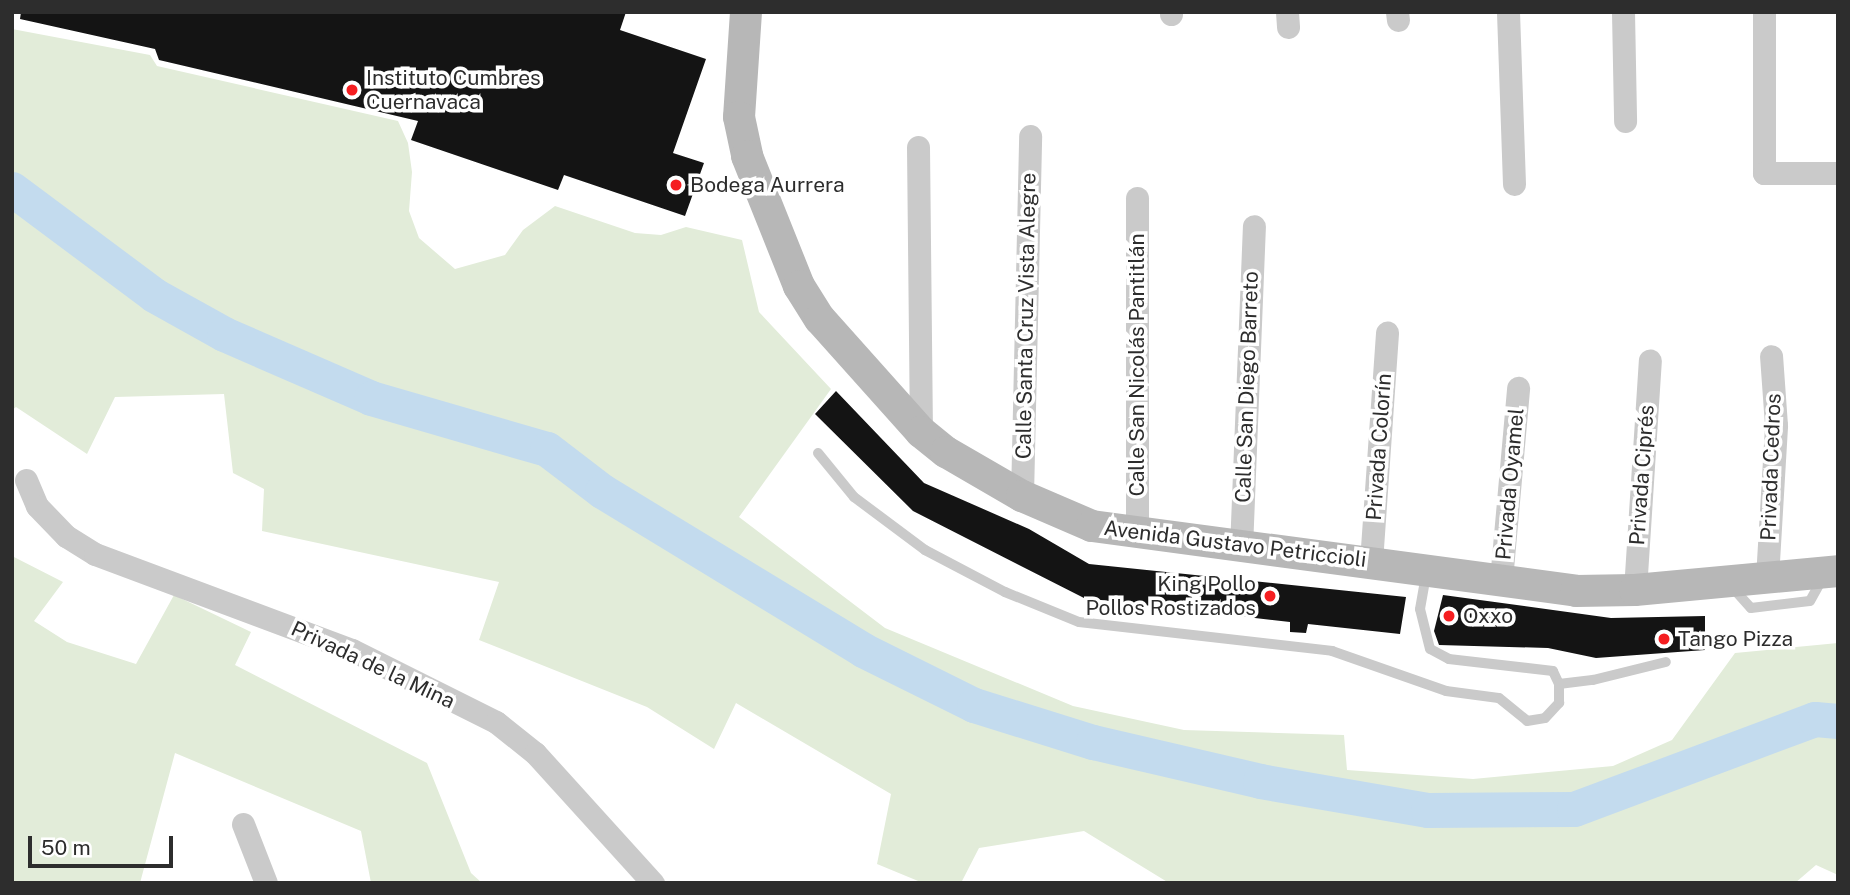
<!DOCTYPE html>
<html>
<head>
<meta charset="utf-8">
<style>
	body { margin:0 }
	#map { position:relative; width:1850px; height:895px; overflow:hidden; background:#fff; font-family:"Public Sans",sans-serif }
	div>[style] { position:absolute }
	.green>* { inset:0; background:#e2ecd9 }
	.river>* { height:35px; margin:-17.5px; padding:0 17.5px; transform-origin:17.5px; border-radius:17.5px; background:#c3dbee }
	.building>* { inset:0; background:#141414 }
	.lane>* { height:10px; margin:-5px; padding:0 5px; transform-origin:5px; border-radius:5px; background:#cacaca }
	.street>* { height:23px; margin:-11.5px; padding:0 11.5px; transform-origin:11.5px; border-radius:11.5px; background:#cacaca }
	.secondary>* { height:32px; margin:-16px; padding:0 16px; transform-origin:16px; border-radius:16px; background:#b7b7b7 }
	.dots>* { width:19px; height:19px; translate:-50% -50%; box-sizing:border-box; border:4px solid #fff; border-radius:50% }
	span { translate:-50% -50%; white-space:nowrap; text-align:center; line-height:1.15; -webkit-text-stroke:7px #fff; paint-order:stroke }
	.poi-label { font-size:21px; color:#2d2d2d }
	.left { translate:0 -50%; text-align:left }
	.right { translate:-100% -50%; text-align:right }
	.street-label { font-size:21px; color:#2d2d2d }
	.frame { position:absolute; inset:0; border:14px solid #2d2d2d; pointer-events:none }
	.scale { position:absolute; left:28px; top:836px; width:145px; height:32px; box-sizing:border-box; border:4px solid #2d2d2d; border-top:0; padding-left:9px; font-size:21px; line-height:24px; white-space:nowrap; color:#2d2d2d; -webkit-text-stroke:5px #fff; paint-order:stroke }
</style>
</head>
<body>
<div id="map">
	<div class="green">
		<i style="clip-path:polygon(12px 29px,150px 55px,157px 66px,398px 121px,408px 143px,412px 172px,409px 211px,419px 238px,455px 269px,505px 255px,523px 230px,555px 206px,635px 233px,661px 235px,686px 227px,742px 240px,759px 312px,831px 389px,739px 517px,885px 628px,1073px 706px,1184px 730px,1344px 735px,1347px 770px,1473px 779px,1613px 766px,1672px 740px,1735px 653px,1838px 643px,1838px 875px,1816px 865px,1795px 883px,1169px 883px,1084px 831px,979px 848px,961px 883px,923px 883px,877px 864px,891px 794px,736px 703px,714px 749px,647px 707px,479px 640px,499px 582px,262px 531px,264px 489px,233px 473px,224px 394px,115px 397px,87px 454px,16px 407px,12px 410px)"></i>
		<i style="clip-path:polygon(12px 556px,63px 582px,34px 621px,67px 642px,136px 664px,174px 595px,251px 632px,235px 665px,427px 763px,471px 873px,482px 883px,371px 883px,361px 831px,175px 753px,140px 883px,12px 883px)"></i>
	</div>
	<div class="river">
		<i style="left:12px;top:189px;width:177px;rotate:36.7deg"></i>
		<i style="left:154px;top:295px;width:80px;rotate:29.1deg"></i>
		<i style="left:224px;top:334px;width:160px;rotate:23.5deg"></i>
		<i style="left:371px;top:398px;width:183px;rotate:16.2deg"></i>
		<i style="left:547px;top:449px;width:69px;rotate:37.4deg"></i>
		<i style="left:602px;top:491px;width:306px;rotate:31.3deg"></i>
		<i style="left:863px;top:650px;width:124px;rotate:26.4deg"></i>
		<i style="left:974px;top:705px;width:125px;rotate:17.3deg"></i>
		<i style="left:1093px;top:742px;width:171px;rotate:13.1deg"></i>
		<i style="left:1260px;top:781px;width:170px;rotate:9.8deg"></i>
		<i style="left:1428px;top:810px;width:146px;rotate:-0.4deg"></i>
		<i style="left:1574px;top:809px;width:257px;rotate:-20.5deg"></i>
		<i style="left:1815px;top:719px;width:23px;rotate:5deg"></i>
	</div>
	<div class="building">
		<i style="clip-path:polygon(21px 12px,626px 12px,620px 30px,706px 59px,673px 153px,704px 163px,685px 216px,564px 175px,558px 190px,411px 140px,418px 121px,159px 60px,155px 49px,20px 19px)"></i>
		<i style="clip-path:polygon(836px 391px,924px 483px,1029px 529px,1089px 564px,1406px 597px,1400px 634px,1308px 624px,1306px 633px,1290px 632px,1290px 622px,1084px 598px,913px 511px,815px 414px)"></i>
		<i style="clip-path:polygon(1443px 595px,1611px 618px,1705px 616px,1705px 650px,1596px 658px,1548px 648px,1439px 645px,1434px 631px)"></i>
	</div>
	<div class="lane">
		<i style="left:818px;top:453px;width:57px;rotate:50.7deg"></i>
		<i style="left:854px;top:497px;width:89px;rotate:36.7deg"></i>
		<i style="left:925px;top:550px;width:90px;rotate:27.7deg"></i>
		<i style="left:1005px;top:592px;width:80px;rotate:22.1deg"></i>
		<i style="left:1079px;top:622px;width:255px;rotate:6.5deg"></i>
		<i style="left:1332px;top:651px;width:121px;rotate:19.3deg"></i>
		<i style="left:1446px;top:691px;width:53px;rotate:7.5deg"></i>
		<i style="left:1499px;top:698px;width:36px;rotate:39deg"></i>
		<i style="left:1527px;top:721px;width:18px;rotate:-9deg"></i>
		<i style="left:1545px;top:718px;width:21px;rotate:-47deg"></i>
		<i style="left:1559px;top:703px;width:19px;rotate:-90deg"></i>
		<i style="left:1559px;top:684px;width:14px;rotate:-115deg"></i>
		<i style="left:1553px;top:671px;width:105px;rotate:-173.4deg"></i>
		<i style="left:1449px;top:659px;width:21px;rotate:-152deg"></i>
		<i style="left:1430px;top:649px;width:41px;rotate:-104deg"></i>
		<i style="left:1420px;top:609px;width:36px;rotate:-80deg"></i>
		<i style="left:1732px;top:587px;width:28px;rotate:48deg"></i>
		<i style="left:1751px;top:608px;width:59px;rotate:-6.8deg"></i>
		<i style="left:1810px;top:601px;width:26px;rotate:-61deg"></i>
		<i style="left:1559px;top:684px;width:34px;rotate:-7deg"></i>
		<i style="left:1593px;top:680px;width:75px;rotate:-13.9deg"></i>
	</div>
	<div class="street">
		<i style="left:1171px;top:12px;width:2px;rotate:90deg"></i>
		<i style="left:1287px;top:12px;width:15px;rotate:86deg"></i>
		<i style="left:1397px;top:12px;width:8px;rotate:83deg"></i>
		<i style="left:1508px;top:12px;width:172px;rotate:88deg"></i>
		<i style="left:1623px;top:12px;width:109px;rotate:88.9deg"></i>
		<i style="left:1764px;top:12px;width:161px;rotate:90deg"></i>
		<i style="left:1764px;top:173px;width:74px"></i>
		<i style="left:918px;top:147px;width:285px;rotate:89.4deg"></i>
		<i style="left:26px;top:480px;width:28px;rotate:67deg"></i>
		<i style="left:37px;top:506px;width:42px;rotate:46deg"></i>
		<i style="left:66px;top:536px;width:34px;rotate:32deg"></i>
		<i style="left:95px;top:554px;width:274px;rotate:20.5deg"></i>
		<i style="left:352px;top:650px;width:161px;rotate:26.6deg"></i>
		<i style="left:496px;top:722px;width:50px;rotate:38.5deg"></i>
		<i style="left:535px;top:753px;width:176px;rotate:47.8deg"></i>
		<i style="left:1022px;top:496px;width:360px;rotate:-88.7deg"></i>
		<i style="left:1137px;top:533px;width:335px;rotate:-90deg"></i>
		<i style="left:1241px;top:548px;width:322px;rotate:-87.7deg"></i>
		<i style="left:1371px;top:562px;width:230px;rotate:-86deg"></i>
		<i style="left:1767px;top:578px;width:153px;rotate:-86.6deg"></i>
		<i style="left:1776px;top:425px;width:69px;rotate:-94.1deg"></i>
		<i style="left:1501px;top:580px;width:193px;rotate:-84.9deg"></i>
		<i style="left:1635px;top:590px;width:230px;rotate:-86.3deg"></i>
		<i style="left:243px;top:824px;width:63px;rotate:68.7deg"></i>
	</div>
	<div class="secondary">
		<i style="left:746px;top:12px;width:105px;rotate:93.8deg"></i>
		<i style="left:739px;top:117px;width:40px;rotate:78deg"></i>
		<i style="left:747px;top:156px;width:140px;rotate:68.2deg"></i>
		<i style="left:799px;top:286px;width:39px;rotate:58deg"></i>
		<i style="left:820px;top:319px;width:152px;rotate:48.2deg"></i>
		<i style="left:921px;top:432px;width:32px;rotate:39deg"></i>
		<i style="left:946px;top:452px;width:88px;rotate:30.1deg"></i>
		<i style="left:1022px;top:496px;width:76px;rotate:23.2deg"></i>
		<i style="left:1092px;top:526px;width:488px;rotate:7.6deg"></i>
		<i style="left:1576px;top:591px;width:59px;rotate:-1deg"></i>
		<i style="left:1635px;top:590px;width:204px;rotate:-5.3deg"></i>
	</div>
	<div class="dots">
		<i style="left:352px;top:90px;background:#f51e21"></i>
		<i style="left:676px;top:185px;background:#f51e21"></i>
		<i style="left:1270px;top:596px;background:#f51e21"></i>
		<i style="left:1449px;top:616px;background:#f51e21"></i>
		<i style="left:1664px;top:639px;background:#f51e21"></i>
	</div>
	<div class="poi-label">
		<span class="left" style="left:366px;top:90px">Instituto Cumbres<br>Cuernavaca</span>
		<span class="left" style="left:690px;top:185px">Bodega Aurrera</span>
		<span class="right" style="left:1256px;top:596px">King Pollo<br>Pollos Rostizados</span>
		<span class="left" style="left:1463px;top:616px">Oxxo</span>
		<span class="left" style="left:1678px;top:639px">Tango Pizza</span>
	</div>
	<div class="street-label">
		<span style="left:1026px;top:316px;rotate:-89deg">Calle Santa Cruz Vista Alegre</span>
		<span style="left:1137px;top:365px;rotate:-90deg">Calle San Nicolás Pantitlán</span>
		<span style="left:1247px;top:387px;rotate:-88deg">Calle San Diego Barreto</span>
		<span style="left:1379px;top:447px;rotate:-86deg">Privada Colorín</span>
		<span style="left:1771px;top:467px;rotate:-88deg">Privada Cedros</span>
		<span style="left:1642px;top:475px;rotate:-86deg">Privada Ciprés</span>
		<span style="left:1510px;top:484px;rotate:-85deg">Privada Oyamel</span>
		<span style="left:1235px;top:544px;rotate:7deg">Avenida Gustavo Petriccioli</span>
		<span style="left:373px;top:665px;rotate:25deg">Privada de la Mina</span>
	</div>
	<div class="frame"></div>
	<div class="scale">50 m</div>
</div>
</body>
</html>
